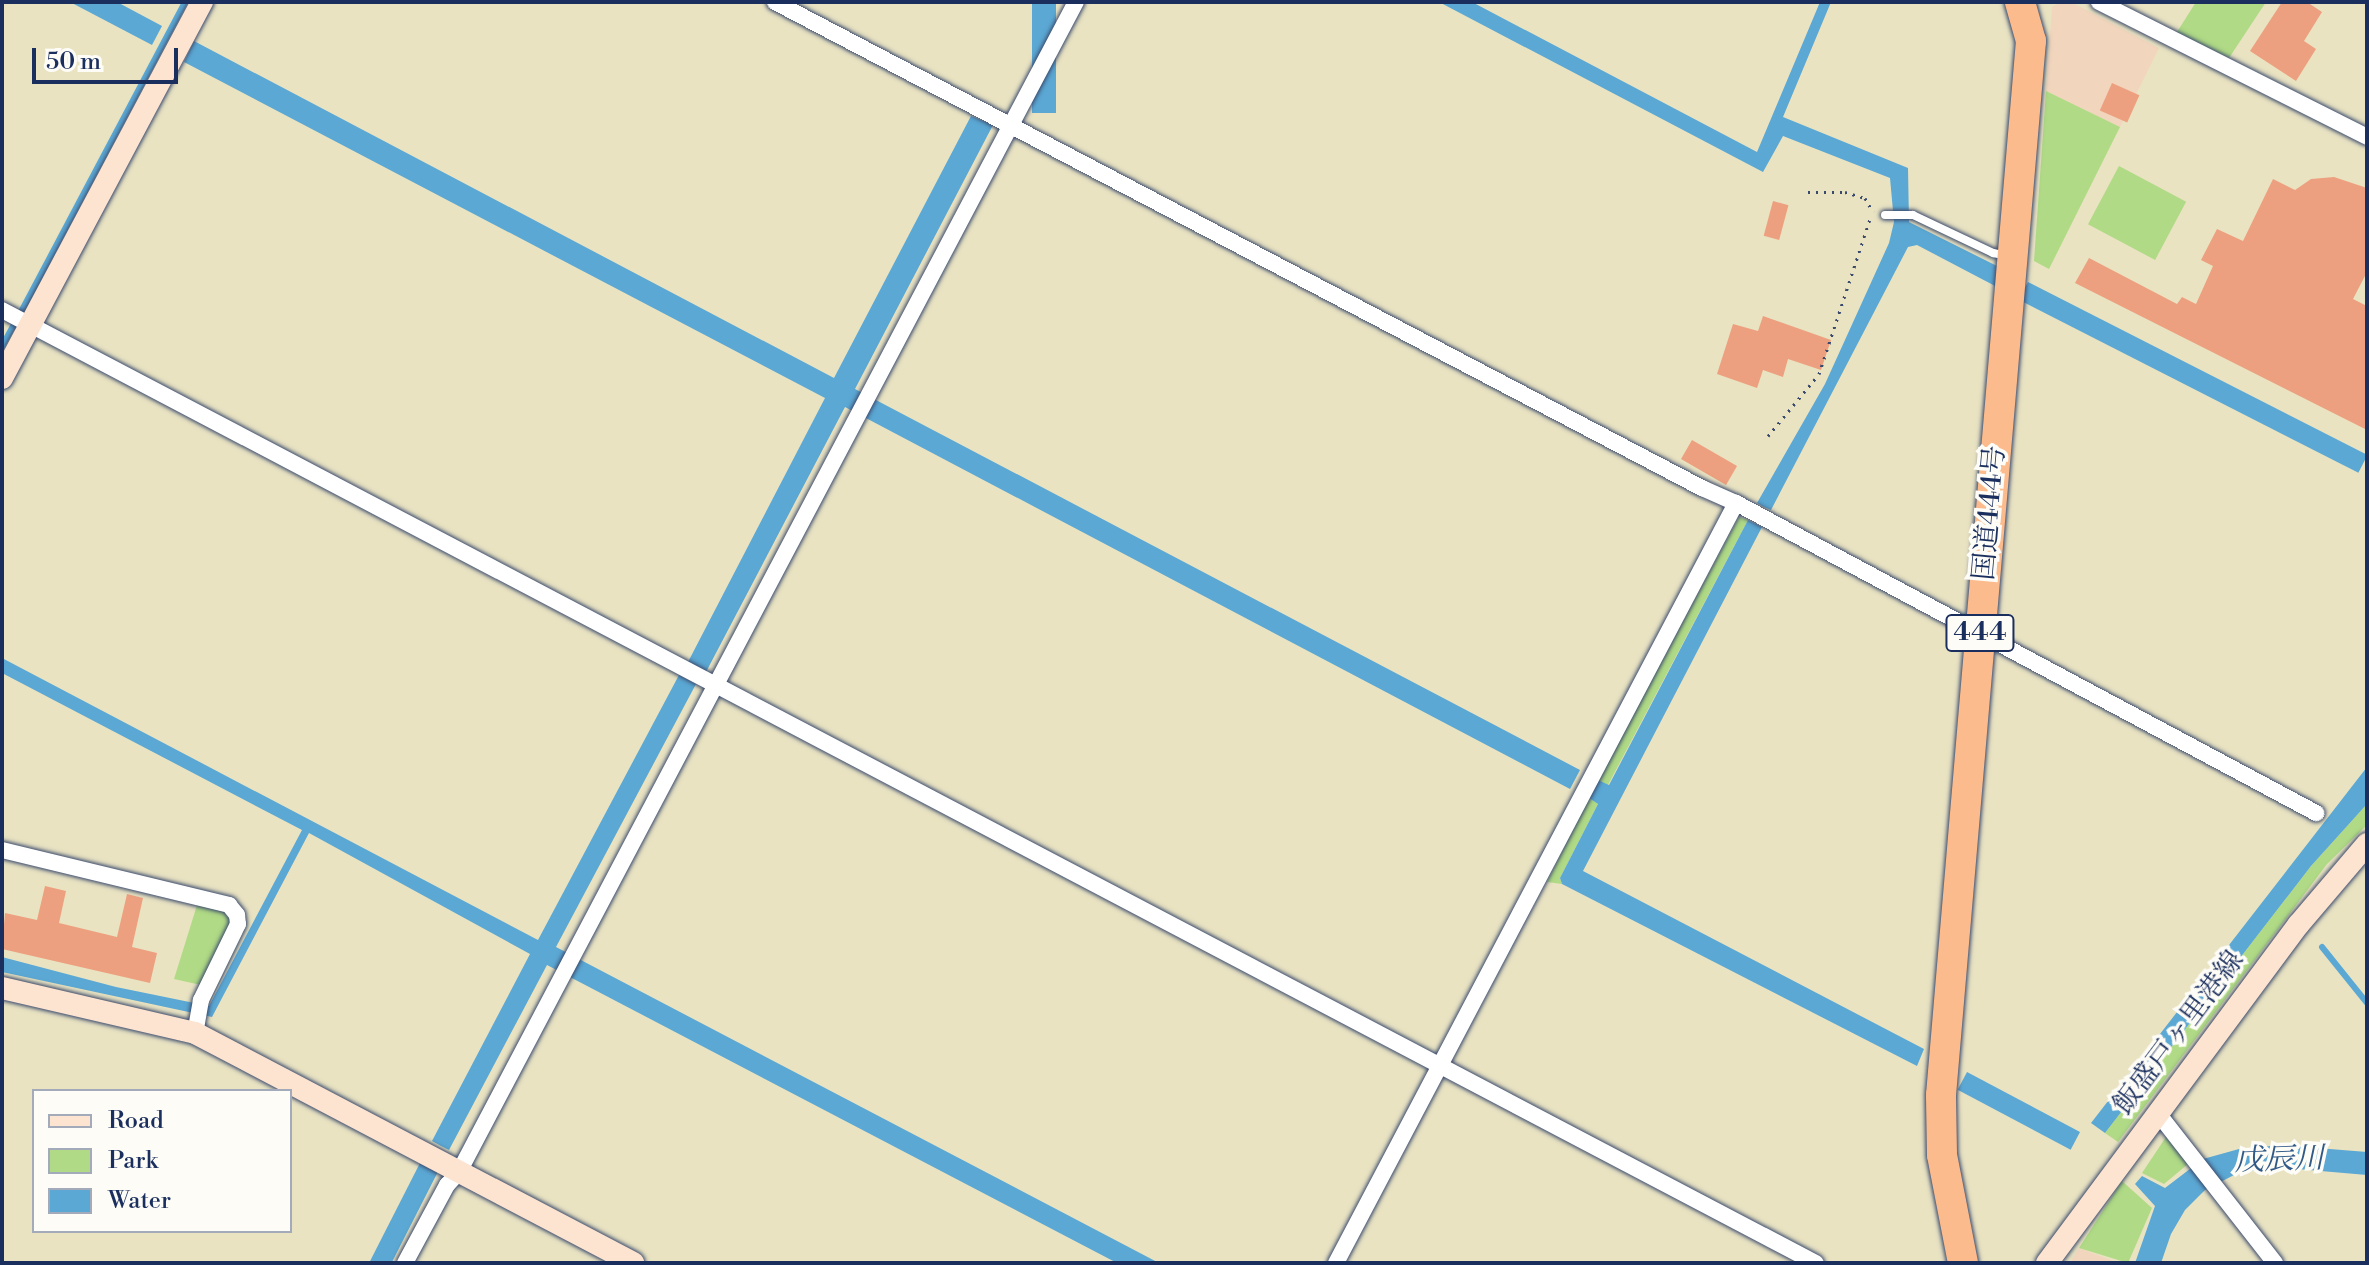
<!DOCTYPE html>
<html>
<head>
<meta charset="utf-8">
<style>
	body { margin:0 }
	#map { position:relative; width:2369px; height:1265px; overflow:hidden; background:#e9e3c2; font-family:"Libre Bodoni","Noto Serif JP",serif }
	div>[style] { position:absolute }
	.built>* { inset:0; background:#f1d5bd }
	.green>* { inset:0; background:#b0da85; transform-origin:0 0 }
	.water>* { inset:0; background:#5ba8d4; transform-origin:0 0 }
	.stream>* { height:6px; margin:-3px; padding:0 3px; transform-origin:3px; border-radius:3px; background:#5ba8d4 }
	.building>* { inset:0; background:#eda07f; transform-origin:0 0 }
	.path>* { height:3px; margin-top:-1.5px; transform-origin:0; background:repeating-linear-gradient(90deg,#3a4a6d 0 2px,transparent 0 8px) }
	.roads { filter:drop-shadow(0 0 2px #3a4a6d) drop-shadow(0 0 2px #3a4a6d) }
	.lane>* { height:8px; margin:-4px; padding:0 4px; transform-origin:4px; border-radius:4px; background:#fff }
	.street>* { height:16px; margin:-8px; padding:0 8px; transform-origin:8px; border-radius:8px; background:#fff }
	.secondary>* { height:22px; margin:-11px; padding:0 11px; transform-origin:11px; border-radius:11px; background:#fde4d1 }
	.highway>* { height:30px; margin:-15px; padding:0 15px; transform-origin:15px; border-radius:15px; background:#fbbb8c }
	span { translate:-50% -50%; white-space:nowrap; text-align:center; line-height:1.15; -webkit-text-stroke:7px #fdfcf7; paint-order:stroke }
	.shield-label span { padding:2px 6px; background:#fdfcf7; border:2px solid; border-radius:6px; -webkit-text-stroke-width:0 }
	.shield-label { font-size:26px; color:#1b2f5e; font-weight:700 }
	.street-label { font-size:28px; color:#1b2f5e }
	.water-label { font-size:30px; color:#315987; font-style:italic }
	.frame { position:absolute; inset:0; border:4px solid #1b2f5e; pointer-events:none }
	.legend { position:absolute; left:32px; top:1089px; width:260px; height:144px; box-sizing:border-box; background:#fdfcf7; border:2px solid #a3aaba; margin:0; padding:10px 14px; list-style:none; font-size:24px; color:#1b2f5e }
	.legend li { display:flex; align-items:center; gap:16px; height:40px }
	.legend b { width:40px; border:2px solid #a3aaba }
	.scale { position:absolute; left:32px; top:48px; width:146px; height:36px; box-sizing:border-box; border:4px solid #1b2f5e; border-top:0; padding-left:10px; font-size:24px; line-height:28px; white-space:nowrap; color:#1b2f5e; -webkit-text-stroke:6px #fdfcf7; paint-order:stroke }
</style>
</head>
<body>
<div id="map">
	<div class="built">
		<i style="clip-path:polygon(2061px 2px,2071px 2px,2159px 48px,2120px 127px,2046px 91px,2052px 7px)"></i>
		<i style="clip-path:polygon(2079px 1248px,2119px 1263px,2070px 1263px)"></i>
	</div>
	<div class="green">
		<i style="clip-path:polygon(2196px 2px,2266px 2px,2229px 58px,2177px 32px)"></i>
		<i style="clip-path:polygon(2046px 91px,2120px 127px,2049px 269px,2034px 261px)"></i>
		<i style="left:2119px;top:166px;width:76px;height:66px;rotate:28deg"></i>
		<i style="clip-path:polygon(1739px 517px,1748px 520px,1608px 785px,1598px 780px)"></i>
		<i style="clip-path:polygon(1589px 798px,1598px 804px,1560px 878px,1562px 884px,1547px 882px)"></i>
		<i style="clip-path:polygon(2367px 804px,2367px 825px,2327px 864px,2118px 1142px,2105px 1133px,2311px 866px)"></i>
		<i style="clip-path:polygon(198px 902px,224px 907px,234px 922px,201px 985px,174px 979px)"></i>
		<i style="clip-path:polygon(2166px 1137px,2188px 1164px,2164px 1184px,2142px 1173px)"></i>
		<i style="clip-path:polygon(2122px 1181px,2152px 1208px,2128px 1263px,2079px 1248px)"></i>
	</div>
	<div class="water">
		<i style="clip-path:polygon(70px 2px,117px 2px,162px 26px,152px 45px)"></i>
		<i style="left:1032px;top:2px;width:24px;height:111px"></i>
		<i style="clip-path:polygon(1439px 2px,1472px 2px,1757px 152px,1820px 2px,1831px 2px,1783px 117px,1908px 168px,1909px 222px,1999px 267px,1997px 287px,1917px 245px,1908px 247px,1771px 510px,1764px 507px,1757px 503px,1825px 384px,1889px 243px,1894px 222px,1890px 178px,1783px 136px,1763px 172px)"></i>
		<i style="clip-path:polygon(194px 41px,834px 378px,971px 116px,993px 125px,855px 389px,1580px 770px,1570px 789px,845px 407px,706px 672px,688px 662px,825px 398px,184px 62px)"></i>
		<i style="left:2028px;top:282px;width:381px;height:20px;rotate:27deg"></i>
		<i style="clip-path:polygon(1748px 520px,1762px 527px,1583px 871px,1924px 1049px,1917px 1066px,1562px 884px,1560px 878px,1598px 804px,1589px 798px,1598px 780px,1609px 785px)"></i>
		<i style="clip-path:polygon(2px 658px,538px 940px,679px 675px,696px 684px,556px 947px,1159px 1263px,1117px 1263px,547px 965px,449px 1150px,441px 1146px,432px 1141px,530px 954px,309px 833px,212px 1017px,2px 972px,2px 957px,116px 987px,209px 1006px,302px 830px,2px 673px)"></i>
		<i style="clip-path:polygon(2367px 767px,2367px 804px,2311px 866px,2105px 1133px,2091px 1123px)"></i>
		<i style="left:1967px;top:1072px;width:128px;height:20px;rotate:28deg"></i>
		<i style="clip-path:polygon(2281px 1145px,2367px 1152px,2367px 1175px,2273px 1167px,2236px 1174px,2205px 1190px,2185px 1210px,2171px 1234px,2161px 1263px,2135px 1263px,2155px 1206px,2135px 1184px,2142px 1176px,2165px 1188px,2203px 1159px,2239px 1149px)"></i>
		<i style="left:420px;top:1163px;width:20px;height:113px;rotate:27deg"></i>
	</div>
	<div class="stream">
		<i style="left:22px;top:310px;width:348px;rotate:-62.1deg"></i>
		<i style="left:2px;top:346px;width:23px;rotate:-61deg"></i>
		<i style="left:2322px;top:947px;width:72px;rotate:51.2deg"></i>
	</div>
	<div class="building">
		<i style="clip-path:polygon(2282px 2px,2307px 2px,2322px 12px,2304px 41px,2316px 49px,2296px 81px,2250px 51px)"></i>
		<i style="left:2112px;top:83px;width:30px;height:30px;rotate:24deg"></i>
		<i style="clip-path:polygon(2334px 177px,2367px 188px,2367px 272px,2353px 299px,2367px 306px,2367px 430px,2075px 283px,2089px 258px,2177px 304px,2182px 297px,2196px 304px,2213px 266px,2201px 260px,2217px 229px,2243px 241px,2273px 179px,2295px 190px,2311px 179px)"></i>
		<i style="left:1773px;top:201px;width:16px;height:36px;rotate:15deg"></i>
		<i style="clip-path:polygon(1763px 316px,1831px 340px,1821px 370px,1788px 359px,1783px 377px,1763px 370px,1757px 388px,1717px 374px,1733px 324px,1758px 331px)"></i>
		<i style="left:1692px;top:440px;width:52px;height:22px;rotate:30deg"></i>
		<i style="clip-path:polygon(45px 886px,66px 891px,59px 923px,117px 937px,127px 894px,143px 898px,132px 947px,157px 953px,150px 983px,2px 949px,5px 913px,37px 920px)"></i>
	</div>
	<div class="path">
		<i style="left:1808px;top:192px;width:37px"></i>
		<i style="left:1845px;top:192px;width:21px;rotate:17deg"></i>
		<i style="left:1865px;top:198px;width:16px;rotate:60deg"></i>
		<i style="left:1768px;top:436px;width:80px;rotate:-50.6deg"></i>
		<i style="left:1819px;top:374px;width:163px;rotate:-71.8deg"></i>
	</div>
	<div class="roads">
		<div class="lane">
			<i style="left:1885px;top:215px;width:28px"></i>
			<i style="left:1913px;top:215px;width:89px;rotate:25.4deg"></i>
			<i style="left:1993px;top:253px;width:15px;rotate:11deg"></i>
		</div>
		<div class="street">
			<i style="left:775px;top:2px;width:1047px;rotate:27.67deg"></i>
			<i style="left:1702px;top:488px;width:37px;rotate:24deg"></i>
			<i style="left:2099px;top:2px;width:300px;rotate:26.7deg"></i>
			<i style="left:2px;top:310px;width:2049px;rotate:27.72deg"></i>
			<i style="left:2px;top:850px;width:234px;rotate:13.6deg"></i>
			<i style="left:229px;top:905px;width:13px;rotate:51deg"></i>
			<i style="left:237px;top:915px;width:9px;rotate:84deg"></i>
			<i style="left:238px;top:924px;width:85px;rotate:116deg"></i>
			<i style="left:201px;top:1000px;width:34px;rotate:100deg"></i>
			<i style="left:2157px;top:1112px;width:192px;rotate:52deg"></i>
			<i style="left:405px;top:1263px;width:89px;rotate:-61.7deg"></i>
			<i style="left:447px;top:1185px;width:18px;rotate:-47deg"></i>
			<i style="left:459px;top:1172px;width:1323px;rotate:-62.2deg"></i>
			<i style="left:1336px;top:1263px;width:859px;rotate:-62.24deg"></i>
			<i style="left:1736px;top:503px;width:658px;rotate:28.12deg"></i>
		</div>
		<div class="secondary">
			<i style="left:2px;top:378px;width:426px;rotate:-62deg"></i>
			<i style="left:2px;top:988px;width:198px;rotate:13.1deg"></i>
			<i style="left:195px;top:1033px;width:495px;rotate:27.7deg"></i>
			<i style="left:2047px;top:1263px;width:422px;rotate:-53.4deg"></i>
			<i style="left:2299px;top:924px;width:105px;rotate:-49.6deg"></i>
		</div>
		<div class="highway">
			<i style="left:1963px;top:1263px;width:110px;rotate:-101deg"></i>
			<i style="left:1942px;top:1155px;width:60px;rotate:-91deg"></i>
			<i style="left:1941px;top:1095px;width:1058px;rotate:-85.12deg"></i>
			<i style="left:2031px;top:41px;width:41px;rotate:-105.8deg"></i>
		</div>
	</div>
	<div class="shield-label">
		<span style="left:1980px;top:633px">444</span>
	</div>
	<div class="street-label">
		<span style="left:1990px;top:513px;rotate:-85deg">国道444号</span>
		<span style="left:2179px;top:1033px;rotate:-53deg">飯盛戸ヶ里港線</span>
	</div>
	<div class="water-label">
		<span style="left:2279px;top:1160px;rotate:-2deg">戊辰川</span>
	</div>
	<div class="frame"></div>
	<ul class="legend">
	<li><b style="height:10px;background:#fde4d1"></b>Road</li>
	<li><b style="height:22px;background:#b0da85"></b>Park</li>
	<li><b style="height:22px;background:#5ba8d4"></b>Water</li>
	</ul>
	<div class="scale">50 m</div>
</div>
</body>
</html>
